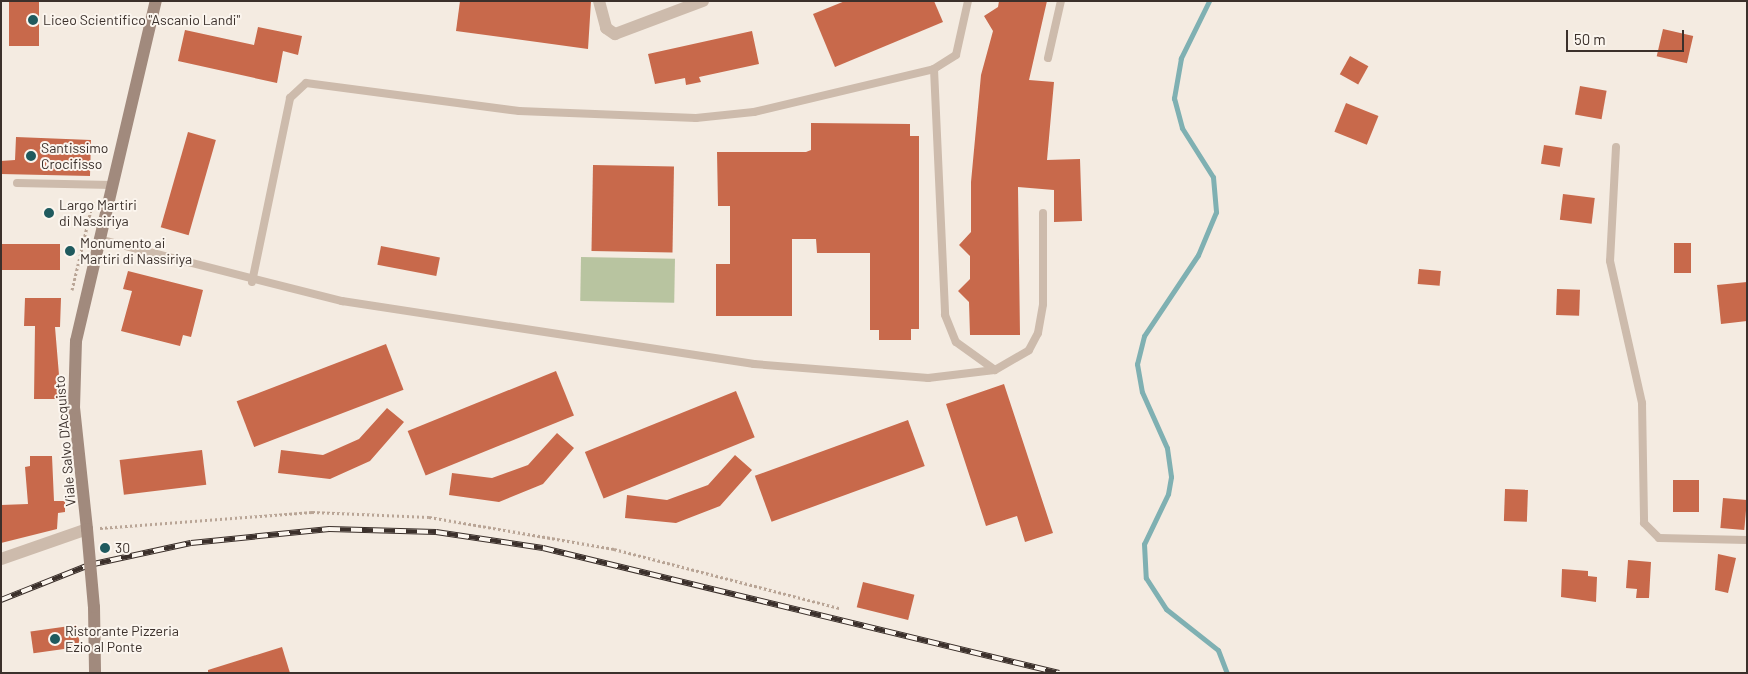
<!DOCTYPE html>
<html>
<head>
<meta charset="utf-8">
<style>
	body { margin:0 }
	#map { position:relative; width:1748px; height:674px; overflow:hidden; background:#f4ebe1; font-family:Barlow,sans-serif }
	div>[style] { position:absolute }
	.green>* { inset:0; background:#b8c4a0; transform-origin:0 0 }
	.stream>* { height:5px; margin:-2.5px; padding:0 2.5px; transform-origin:2.5px; border-radius:2.5px; background:#7fb0b2 }
	.building>* { inset:0; background:#c8694b; transform-origin:0 0 }
	.path>* { height:3px; margin-top:-1.5px; transform-origin:0; background:repeating-linear-gradient(90deg,#b9a596 0 2.5px,transparent 0 5px) }
	.lane>* { height:8px; margin:-4px; padding:0 4px; transform-origin:4px; border-radius:4px; background:#cdbbac }
	.street>* { height:12px; margin:-6px; padding:0 6px; transform-origin:6px; border-radius:6px; background:#cdbbac }
	.secondary>* { height:12px; margin:-6px; padding:0 6px; transform-origin:6px; border-radius:6px; background:#a18a7d }
	.rail>* { height:5.5px; margin-top:-2.75px; transform-origin:0; background:repeating-linear-gradient(90deg,#fbf5ee 0 11px,#3b302b 0 22px); box-sizing:border-box; border-block:1px solid #3b302b }
	.secondary-bridge>* { height:12px; margin:-6px; padding:0 6px; transform-origin:6px; border-radius:6px; background:#a18a7d }
	.dots>* { width:14px; height:14px; translate:-50% -50%; box-sizing:border-box; border:2px solid #fbf5ee; border-radius:50% }
	span { translate:-50% -50%; white-space:nowrap; text-align:center; line-height:1.15; -webkit-text-stroke:4px #fbf5ee; paint-order:stroke }
	.poi-label { font-size:14px; color:#3b302b }
	.left { translate:0 -50%; text-align:left }
	.street-label { font-size:14px; color:#3b302b }
	.frame { position:absolute; inset:0; border:2px solid #3b302b; pointer-events:none }
	.scale { position:absolute; left:1566px; top:30px; width:118px; height:22px; box-sizing:border-box; border:2px solid #3b302b; border-top:0; padding-left:6px; font-size:15px; line-height:18px; white-space:nowrap; color:#3b302b; -webkit-text-stroke:4px #fbf5ee; paint-order:stroke }
</style>
</head>
<body>
<div id="map">
	<div class="green">
		<i style="left:581px;top:257px;width:94px;height:44px;rotate:1deg"></i>
	</div>
	<div class="stream">
		<i style="left:1209px;top:1px;width:64px;rotate:116.2deg"></i>
		<i style="left:1181px;top:58px;width:41px;rotate:99.9deg"></i>
		<i style="left:1174px;top:98px;width:31px;rotate:75deg"></i>
		<i style="left:1182px;top:128px;width:58px;rotate:57.7deg"></i>
		<i style="left:1213px;top:177px;width:35px;rotate:85deg"></i>
		<i style="left:1216px;top:212px;width:47px;rotate:112.7deg"></i>
		<i style="left:1198px;top:255px;width:97px;rotate:123.7deg"></i>
		<i style="left:1144px;top:336px;width:29px;rotate:104deg"></i>
		<i style="left:1137px;top:364px;width:28px;rotate:80deg"></i>
		<i style="left:1142px;top:392px;width:61px;rotate:65.9deg"></i>
		<i style="left:1167px;top:448px;width:29px;rotate:82deg"></i>
		<i style="left:1171px;top:477px;width:17px;rotate:100deg"></i>
		<i style="left:1168px;top:494px;width:55px;rotate:115.6deg"></i>
		<i style="left:1144px;top:544px;width:34px;rotate:87deg"></i>
		<i style="left:1146px;top:578px;width:37px;rotate:57deg"></i>
		<i style="left:1166px;top:609px;width:66px;rotate:38.3deg"></i>
		<i style="left:1218px;top:650px;width:25px;rotate:69deg"></i>
	</div>
	<div class="building">
		<i style="left:9px;top:1px;width:30px;height:45px"></i>
		<i style="clip-path:polygon(460px 1px,591px 1px,588px 49px,456px 31px)"></i>
		<i style="clip-path:polygon(845px 1px,934px 1px,943px 22px,835px 67px,813px 14px)"></i>
		<i style="clip-path:polygon(999px 1px,1047px 1px,1029px 80px,1054px 82px,1047px 160px,1080px 159px,1082px 221px,1054px 222px,1054px 190px,1018px 187px,1020px 335px,970px 335px,969px 302px,958px 291px,970px 279px,970px 256px,959px 245px,971px 232px,971px 182px,981px 75px,993px 31px,984px 16px,998px 7px)"></i>
		<i style="clip-path:polygon(258px 27px,302px 36px,298px 55px,283px 51px,277px 83px,178px 61px,185px 30px,254px 45px)"></i>
		<i style="left:1663px;top:29px;width:31px;height:28px;rotate:13deg"></i>
		<i style="clip-path:polygon(752px 31px,759px 64px,699px 77px,701px 82px,686px 85px,685px 78px,655px 84px,648px 54px)"></i>
		<i style="left:1350px;top:56px;width:21px;height:21px;rotate:29deg"></i>
		<i style="left:1580px;top:86px;width:27px;height:29px;rotate:10deg"></i>
		<i style="left:1346px;top:103px;width:35px;height:31px;rotate:22deg"></i>
		<i style="clip-path:polygon(811px 123px,910px 124px,910px 136px,919px 136px,919px 329px,911px 329px,911px 340px,879px 340px,879px 330px,870px 330px,870px 253px,817px 253px,816px 239px,792px 239px,792px 316px,716px 316px,716px 264px,730px 264px,730px 206px,718px 206px,717px 152px,806px 152px,811px 150px)"></i>
		<i style="left:188px;top:132px;width:29px;height:99px;rotate:16deg"></i>
		<i style="clip-path:polygon(16px 137px,91px 140px,90px 176px,1px 174px,1px 161px,15px 160px)"></i>
		<i style="left:1544px;top:145px;width:19px;height:19px;rotate:9deg"></i>
		<i style="left:593px;top:165px;width:81px;height:86px;rotate:1deg"></i>
		<i style="left:1563px;top:194px;width:32px;height:26px;rotate:7deg"></i>
		<i style="left:1674px;top:243px;width:17px;height:30px"></i>
		<i style="left:1px;top:244px;width:59px;height:26px"></i>
		<i style="left:381px;top:246px;width:60px;height:19px;rotate:11deg"></i>
		<i style="left:1419px;top:269px;width:22px;height:15px;rotate:5deg"></i>
		<i style="clip-path:polygon(128px 271px,203px 290px,191px 337px,183px 335px,180px 346px,121px 331px,132px 291px,123px 289px)"></i>
		<i style="clip-path:polygon(1747px 282px,1747px 321px,1721px 324px,1717px 285px)"></i>
		<i style="left:1557px;top:289px;width:23px;height:26px;rotate:2deg"></i>
		<i style="clip-path:polygon(25px 298px,61px 298px,60px 327px,55px 327px,61px 399px,34px 399px,35px 326px,24px 326px)"></i>
		<i style="left:386px;top:344px;width:49px;height:160px;rotate:69deg"></i>
		<i style="left:556px;top:371px;width:48px;height:160px;rotate:68deg"></i>
		<i style="clip-path:polygon(1004px 384px,1053px 533px,1025px 542px,1017px 516px,986px 526px,946px 404px)"></i>
		<i style="left:736px;top:391px;width:50px;height:163px;rotate:68deg"></i>
		<i style="clip-path:polygon(387px 408px,404px 422px,370px 461px,330px 479px,278px 473px,281px 450px,323px 455px,359px 439px)"></i>
		<i style="left:908px;top:420px;width:49px;height:163px;rotate:70deg"></i>
		<i style="clip-path:polygon(557px 433px,574px 448px,543px 484px,499px 502px,449px 495px,452px 473px,492px 478px,528px 465px)"></i>
		<i style="left:202px;top:450px;width:35px;height:83px;rotate:83deg"></i>
		<i style="clip-path:polygon(735px 455px,752px 470px,720px 506px,676px 523px,625px 518px,627px 495px,667px 500px,708px 485px)"></i>
		<i style="clip-path:polygon(30px 456px,52px 456px,54px 501px,65px 501px,65px 512px,58px 513px,57px 529px,1px 543px,1px 505px,28px 504px,25px 467px,30px 466px)"></i>
		<i style="left:1673px;top:480px;width:26px;height:32px"></i>
		<i style="left:1505px;top:489px;width:23px;height:32px;rotate:2deg"></i>
		<i style="left:1723px;top:498px;width:24px;height:30px;rotate:5deg"></i>
		<i style="clip-path:polygon(1718px 554px,1736px 558px,1728px 593px,1715px 590px)"></i>
		<i style="clip-path:polygon(1628px 560px,1651px 562px,1649px 598px,1636px 598px,1637px 589px,1626px 588px)"></i>
		<i style="clip-path:polygon(1562px 569px,1588px 571px,1588px 576px,1597px 577px,1596px 602px,1561px 597px)"></i>
		<i style="left:863px;top:582px;width:53px;height:26px;rotate:14deg"></i>
		<i style="left:77px;top:625px;width:22px;height:47px;rotate:82deg"></i>
		<i style="clip-path:polygon(282px 647px,290px 673px,208px 673px,208px 670px)"></i>
	</div>
	<div class="path">
		<i style="left:72px;top:290px;width:91px;rotate:-76.7deg"></i>
		<i style="left:100px;top:528px;width:213px;rotate:-4.3deg"></i>
		<i style="left:312px;top:512px;width:117px;rotate:2.4deg"></i>
		<i style="left:429px;top:517px;width:188px;rotate:9.8deg"></i>
		<i style="left:614px;top:549px;width:233px;rotate:14.7deg"></i>
	</div>
	<div class="lane">
		<i style="left:968px;top:1px;width:55px;rotate:102.5deg"></i>
		<i style="left:956px;top:55px;width:26px;rotate:148deg"></i>
		<i style="left:934px;top:69px;width:246px;rotate:87.4deg"></i>
		<i style="left:945px;top:315px;width:29px;rotate:68deg"></i>
		<i style="left:956px;top:342px;width:48px;rotate:35.7deg"></i>
		<i style="left:1048px;top:58px;width:58px;rotate:-77.2deg"></i>
		<i style="left:1616px;top:147px;width:114px;rotate:93deg"></i>
		<i style="left:1610px;top:261px;width:146px;rotate:77.3deg"></i>
		<i style="left:1642px;top:403px;width:120px;rotate:89deg"></i>
		<i style="left:1644px;top:523px;width:21px;rotate:45deg"></i>
		<i style="left:1659px;top:538px;width:88px;rotate:1.3deg"></i>
		<i style="left:17px;top:183px;width:95px;rotate:1.2deg"></i>
		<i style="left:98px;top:239px;width:252px;rotate:14.3deg"></i>
		<i style="left:342px;top:301px;width:417px;rotate:8.7deg"></i>
		<i style="left:754px;top:364px;width:175px;rotate:4.6deg"></i>
		<i style="left:928px;top:378px;width:67px;rotate:-6.8deg"></i>
		<i style="left:995px;top:370px;width:39px;rotate:-30deg"></i>
		<i style="left:1029px;top:350px;width:19px;rotate:-62deg"></i>
		<i style="left:1038px;top:333px;width:29px;rotate:-80deg"></i>
		<i style="left:1043px;top:304px;width:91px;rotate:-90deg"></i>
		<i style="left:252px;top:282px;width:188px;rotate:-78.3deg"></i>
		<i style="left:290px;top:98px;width:22px;rotate:-43deg"></i>
		<i style="left:306px;top:83px;width:215px;rotate:7.5deg"></i>
		<i style="left:519px;top:111px;width:177px;rotate:2.3deg"></i>
		<i style="left:696px;top:118px;width:58px;rotate:-5.9deg"></i>
		<i style="left:754px;top:112px;width:185px;rotate:-13.4deg"></i>
	</div>
	<div class="street">
		<i style="left:599px;top:1px;width:28px;rotate:75deg"></i>
		<i style="left:606px;top:28px;width:11px;rotate:34deg"></i>
		<i style="left:615px;top:34px;width:94px;rotate:-20.6deg"></i>
		<i style="left:1px;top:559px;width:91px;rotate:-19.2deg"></i>
	</div>
	<div class="secondary">
		<i style="left:87px;top:529px;width:122px;rotate:-96.1deg"></i>
		<i style="left:74px;top:408px;width:67px;rotate:-88.3deg"></i>
		<i style="left:76px;top:341px;width:349px;rotate:-76.8deg"></i>
		<i style="left:94px;top:607px;width:66px;rotate:89.1deg"></i>
	</div>
	<div class="rail">
		<i style="left:1px;top:600px;width:95px;rotate:-21.7deg"></i>
		<i style="left:89px;top:565px;width:104px;rotate:-12.2deg"></i>
		<i style="left:191px;top:543px;width:139px;rotate:-5.8deg"></i>
		<i style="left:329px;top:529px;width:107px;rotate:1.6deg"></i>
		<i style="left:436px;top:532px;width:108px;rotate:8.5deg"></i>
		<i style="left:543px;top:548px;width:531px;rotate:13.62deg"></i>
	</div>
	<div class="secondary-bridge">
		<i style="left:87px;top:529px;width:78px;rotate:84.9deg"></i>
	</div>
	<div class="dots">
		<i style="left:33px;top:20px;background:#1f5a5e"></i>
		<i style="left:31px;top:156px;background:#1f5a5e"></i>
		<i style="left:49px;top:213px;background:#1f5a5e"></i>
		<i style="left:70px;top:251px;background:#1f5a5e"></i>
		<i style="left:105px;top:548px;background:#1f5a5e"></i>
		<i style="left:55px;top:639px;background:#1f5a5e"></i>
	</div>
	<div class="poi-label">
		<span class="left" style="left:43px;top:20px">Liceo Scientifico "Ascanio Landi"</span>
		<span class="left" style="left:41px;top:156px">Santissimo<br>Crocifisso</span>
		<span class="left" style="left:59px;top:213px">Largo Martiri<br>di Nassiriya</span>
		<span class="left" style="left:80px;top:251px">Monumento ai<br>Martiri di Nassiriya</span>
		<span class="left" style="left:115px;top:548px">30</span>
		<span class="left" style="left:65px;top:639px">Ristorante Pizzeria<br>Ezio al Ponte</span>
	</div>
	<div class="street-label">
		<span style="left:65px;top:441px;rotate:-95deg">Viale Salvo D'Acquisto</span>
	</div>
	<div class="frame"></div>
	<div class="scale">50 m</div>
</div>
</body>
</html>
